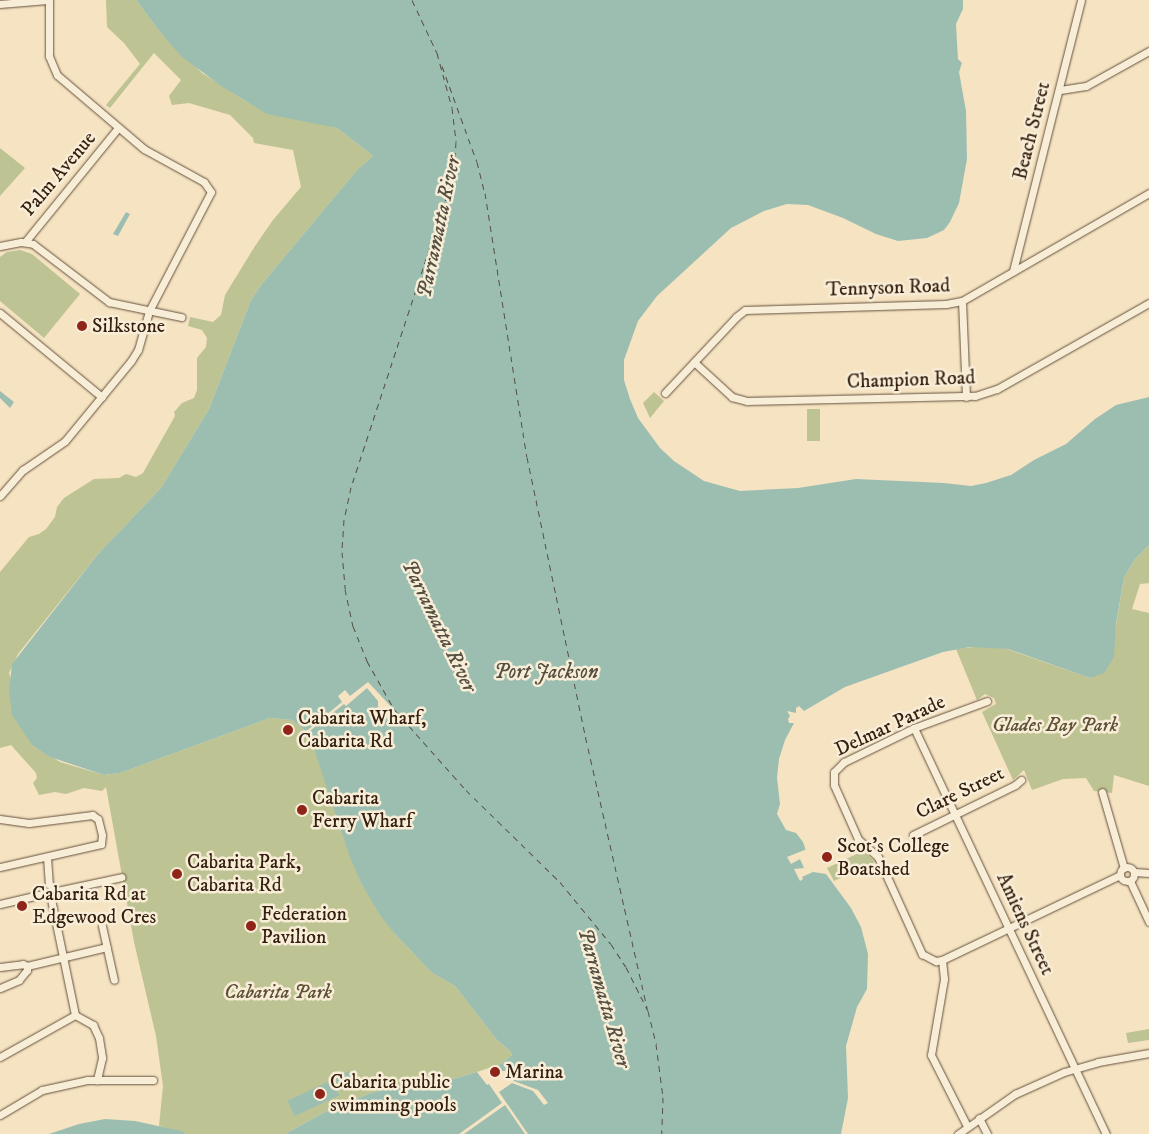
<!DOCTYPE html>
<html>
<head>
<meta charset="utf-8">
<style>
	body { margin:0 }
	#map { position:relative; width:1149px; height:1134px; overflow:hidden; background:#f5e3c2; font-family:"IM FELL DW Pica",serif }
	div>[style] { position:absolute }
	.green>* { inset:0; background:#bdc392; transform-origin:0 0 }
	.water>* { inset:0; background:#9cbeb1; transform-origin:0 0 }
	.pier>* { inset:0; background:#f5e3c2 }
	.ferry>* { height:1px; margin-top:-0.5px; transform-origin:0; background:repeating-linear-gradient(90deg,#544f40 0 6px,transparent 0 11px) }
	.roads { filter:drop-shadow(0 0 1px #65513c) drop-shadow(0 0 1px #65513c) }
	.street>* { height:7px; margin:-3.5px; padding:0 3.5px; transform-origin:3.5px; border-radius:3.5px; background:#f8edd7 }
	.street>.ring { margin:-3.5px; padding:0; box-sizing:content-box; background:none; border:7px solid #f8edd7; border-radius:50% }
	.dots>* { width:14px; height:14px; translate:-50% -50%; box-sizing:border-box; border:2px solid #f8edd7; border-radius:50% }
	span { translate:-50% -50%; white-space:nowrap; text-align:center; line-height:1.15; -webkit-text-stroke:5px #f8edd7; paint-order:stroke }
	.street-label { font-size:20px; color:#352010 }
	.poi-label { font-size:20px; color:#352010 }
	.left { translate:0 -50%; text-align:left }
	.park-label { font-size:20px; color:#5e5137; font-style:italic }
	.water-label { font-size:21px; color:#544f40; font-style:italic }
</style>
</head>
<body>
<div id="map">
	<div class="green">
		<i style="clip-path:polygon(106px 0,136px 0,160px 32px,202px 73px,247px 102px,291px 117px,337px 128px,373px 156px,357px 170px,261px 285px,251px 300px,209px 409px,161px 488px,98px 554px,18px 654px,9px 673px,32px 745px,60px 762px,104px 775px,120px 773px,270px 718px,292px 720px,309px 734px,361px 883px,395px 934px,432px 973px,455px 986px,497px 1040px,510px 1051px,512px 1055px,499px 1065px,457px 1078px,374px 1092px,334px 1107px,285px 1134px,186px 1134px,159px 1126px,163px 1086px,156px 1036px,134px 942px,106px 787px,102px 791px,84px 788px,66px 794px,55px 792px,39px 795px,33px 783px,37px 778px,36px 773px,11px 745px,0 748px,0 572px,29px 537px,39px 534px,46px 529px,55px 517px,57px 507px,64px 498px,94px 479px,119px 478px,126px 474px,136px 477px,143px 473px,175px 416px,174px 412px,182px 403px,194px 398px,197px 390px,197px 358px,206px 347px,207px 338px,202px 330px,188px 326px,190px 317px,213px 322px,221px 315px,225px 295px,255px 246px,273px 220px,301px 187px,293px 150px,254px 143px,253px 138px,230px 115px,189px 103px,172px 105px,169px 96px,181px 80px,154px 53px,110px 108px,106px 105px,140px 64px,124px 43px,107px 27px)"></i>
		<i style="clip-path:polygon(0 148px,25px 168px,0 196px)"></i>
		<i style="clip-path:polygon(20px 250px,32px 254px,80px 294px,44px 338px,0 301px,0 257px,7px 252px)"></i>
		<i style="clip-path:polygon(654px 392px,664px 401px,650px 418px,643px 403px)"></i>
		<i style="left:820px;top:409px;width:32px;height:13px;rotate:90deg"></i>
		<i style="clip-path:polygon(1149px 545px,1149px 583px,1140px 584px,1132px 609px,1149px 613px,1149px 786px,1114px 775px,1112px 793px,1094px 791px,1086px 778px,1063px 779px,1032px 790px,1024px 770px,1013px 780px,982px 712px,996px 704px,994px 698px,985px 694px,977px 700px,956px 649px,983px 646px,1007px 649px,1090px 678px,1115px 633px,1124px 577px,1135px 559px)"></i>
		<i style="clip-path:polygon(863px 851px,875px 862px,834px 881px,827px 868px)"></i>
		<i style="clip-path:polygon(1149px 1029px,1149px 1040px,1128px 1043px,1126px 1033px)"></i>
	</div>
	<div class="water">
		<i style="clip-path:polygon(136px 0,963px 0,963px 9px,956px 24px,957px 42px,958px 59px,962px 63px,959px 72px,966px 111px,967px 159px,959px 203px,950px 222px,944px 230px,927px 238px,898px 241px,876px 234px,843px 218px,808px 205px,787px 204px,764px 211px,731px 228px,657px 296px,638px 321px,624px 360px,624px 380px,630px 399px,638px 418px,660px 448px,674px 461px,704px 481px,740px 491px,798px 488px,856px 479px,944px 483px,971px 486px,986px 483px,1011px 475px,1034px 460px,1066px 444px,1095px 419px,1116px 405px,1149px 397px,1149px 545px,1135px 559px,1124px 577px,1116px 625px,1114px 657px,1104px 673px,1090px 678px,1008px 649px,970px 647px,943px 652px,845px 687px,804px 711px,799px 706px,796px 708px,796px 713px,787px 711px,790px 716px,788px 719px,789px 723px,794px 723px,785px 740px,779px 759px,777px 778px,780px 804px,777px 814px,786px 830px,796px 833px,803px 842px,813px 872px,826px 874px,851px 908px,861px 927px,868px 954px,867px 989px,857px 1007px,846px 1046px,848px 1098px,841px 1134px,285px 1134px,334px 1107px,374px 1092px,457px 1078px,499px 1065px,512px 1055px,510px 1051px,497px 1040px,455px 986px,432px 973px,395px 934px,380px 915px,361px 883px,350px 857px,309px 734px,292px 720px,270px 718px,120px 773px,104px 775px,50px 757px,32px 745px,12px 715px,9px 691px,12px 664px,98px 554px,161px 488px,209px 409px,251px 300px,261px 285px,357px 170px,373px 156px,337px 128px,267px 114px,221px 86px,181px 56px,160px 32px)"></i>
		<i style="clip-path:polygon(126px 212px,130px 214px,118px 236px,113px 234px)"></i>
		<i style="clip-path:polygon(0 391px,14px 402px,10px 408px,0 398px)"></i>
		<i style="left:350px;top:1071px;width:14px;height:17px;rotate:65deg"></i>
		<i style="left:332px;top:1080px;width:17px;height:49px;rotate:65deg"></i>
		<i style="clip-path:polygon(105px 1119px,135px 1121px,181px 1131px,186px 1134px,49px 1134px,79px 1124px)"></i>
	</div>
	<div class="pier">
		<i style="clip-path:polygon(368px 682px,398px 714px,396px 721px,390px 722px,378px 707px,378px 701px,367px 688px,346px 706px,344px 704px,306px 734px,304px 733px,342px 702px,338px 696px,345px 690px,350px 696px)"></i>
		<i style="clip-path:polygon(807px 849px,813px 872px,802px 877px,803px 879px,800px 881px,794px 869px,804px 868px,800px 859px,791px 864px,787px 857px)"></i>
		<i style="clip-path:polygon(498px 1065px,502px 1071px,508px 1071px,514px 1081px,538px 1090px,548px 1103px,544px 1105px,533px 1091px,512px 1083px,499px 1092px,528px 1134px,525px 1134px,505px 1105px,464px 1134px,459px 1134px,502px 1103px,489px 1084px,487px 1085px,477px 1072px)"></i>
	</div>
	<div class="ferry">
		<i style="left:412px;top:0;width:59px;rotate:64.7deg"></i>
		<i style="left:437px;top:53px;width:57px;rotate:74.7deg"></i>
		<i style="left:452px;top:108px;width:34px;rotate:83deg"></i>
		<i style="left:456px;top:142px;width:32px;rotate:94deg"></i>
		<i style="left:454px;top:174px;width:330px;rotate:108.2deg"></i>
		<i style="left:351px;top:487px;width:34px;rotate:102deg"></i>
		<i style="left:344px;top:520px;width:32px;rotate:94deg"></i>
		<i style="left:342px;top:552px;width:37px;rotate:85deg"></i>
		<i style="left:345px;top:589px;width:38px;rotate:78deg"></i>
		<i style="left:353px;top:626px;width:38px;rotate:68deg"></i>
		<i style="left:367px;top:661px;width:55px;rotate:60.6deg"></i>
		<i style="left:394px;top:709px;width:108px;rotate:48.4deg"></i>
		<i style="left:466px;top:790px;width:132px;rotate:44.4deg"></i>
		<i style="left:560px;top:882px;width:80px;rotate:50.6deg"></i>
		<i style="left:611px;top:944px;width:27px;rotate:57deg"></i>
		<i style="left:626px;top:967px;width:49px;rotate:63.4deg"></i>
		<i style="left:648px;top:1011px;width:34px;rotate:76deg"></i>
		<i style="left:656px;top:1044px;width:53px;rotate:82.5deg"></i>
		<i style="left:663px;top:1097px;width:37px;rotate:92deg"></i>
		<i style="left:442px;top:66px;width:102px;rotate:70deg"></i>
		<i style="left:477px;top:162px;width:32px;rotate:76deg"></i>
		<i style="left:485px;top:193px;width:267px;rotate:81deg"></i>
		<i style="left:527px;top:457px;width:297px;rotate:78.2deg"></i>
		<i style="left:588px;top:748px;width:267px;rotate:77.2deg"></i>
	</div>
	<div class="roads">
		<div class="street">
			<i style="left:0;top:4px;width:47px;rotate:-4.9deg"></i>
			<i style="left:1060px;top:90px;width:26px;rotate:-9deg"></i>
			<i style="left:1086px;top:86px;width:72px;rotate:-29.1deg"></i>
			<i style="left:25px;top:242px;width:147px;rotate:-50.8deg"></i>
			<i style="left:0;top:246px;width:21px;rotate:-11deg"></i>
			<i style="left:21px;top:242px;width:12px;rotate:9deg"></i>
			<i style="left:33px;top:244px;width:96px;rotate:37.3deg"></i>
			<i style="left:109px;top:302px;width:74px;rotate:11.8deg"></i>
			<i style="left:1013px;top:271px;width:279px;rotate:-75.9deg"></i>
			<i style="left:962px;top:301px;width:96px;rotate:87.6deg"></i>
			<i style="left:0;top:313px;width:132px;rotate:39.5deg"></i>
			<i style="left:694px;top:362px;width:52px;rotate:42.6deg"></i>
			<i style="left:732px;top:397px;width:16px;rotate:15deg"></i>
			<i style="left:747px;top:401px;width:228px;rotate:-1.3deg"></i>
			<i style="left:975px;top:396px;width:23px;rotate:-18deg"></i>
			<i style="left:997px;top:389px;width:175px;rotate:-29.5deg"></i>
			<i style="left:665px;top:393px;width:104px;rotate:-46.9deg"></i>
			<i style="left:736px;top:317px;width:11px;rotate:-38deg"></i>
			<i style="left:745px;top:310px;width:201px;rotate:-1.7deg"></i>
			<i style="left:946px;top:304px;width:16px;rotate:-11deg"></i>
			<i style="left:962px;top:301px;width:216px;rotate:-30deg"></i>
			<i style="left:0;top:496px;width:35px;rotate:-49deg"></i>
			<i style="left:23px;top:470px;width:51px;rotate:-34.6deg"></i>
			<i style="left:65px;top:441px;width:104px;rotate:-50.5deg"></i>
			<i style="left:131px;top:361px;width:13px;rotate:-58deg"></i>
			<i style="left:138px;top:350px;width:41px;rotate:-74.2deg"></i>
			<i style="left:149px;top:311px;width:134px;rotate:-62.5deg"></i>
			<i style="left:211px;top:192px;width:12px;rotate:-125deg"></i>
			<i style="left:204px;top:182px;width:68px;rotate:-151.2deg"></i>
			<i style="left:144px;top:149px;width:114px;rotate:-139.6deg"></i>
			<i style="left:57px;top:75px;width:21px;rotate:-113deg"></i>
			<i style="left:49px;top:56px;width:56px;rotate:-90deg"></i>
			<i style="left:987px;top:701px;width:78px;rotate:159.7deg"></i>
			<i style="left:914px;top:728px;width:78px;rotate:154.1deg"></i>
			<i style="left:844px;top:762px;width:14px;rotate:135deg"></i>
			<i style="left:834px;top:772px;width:13px;rotate:90deg"></i>
			<i style="left:834px;top:785px;width:59px;rotate:66deg"></i>
			<i style="left:858px;top:839px;width:27px;rotate:42deg"></i>
			<i style="left:878px;top:857px;width:107px;rotate:65.6deg"></i>
			<i style="left:922px;top:954px;width:16px;rotate:27deg"></i>
			<i style="left:936px;top:961px;width:6px;rotate:-9deg"></i>
			<i style="left:942px;top:960px;width:197px;rotate:-25.5deg"></i>
			<i style="left:914px;top:728px;width:449px;rotate:64.7deg"></i>
			<i style="left:1102px;top:792px;width:79px;rotate:73.9deg"></i>
			<i style="left:0;top:819px;width:29px;rotate:8deg"></i>
			<i style="left:29px;top:823px;width:64px;rotate:-7.2deg"></i>
			<i style="left:92px;top:815px;width:7px;rotate:34deg"></i>
			<i style="left:98px;top:819px;width:16px;rotate:76deg"></i>
			<i style="left:102px;top:835px;width:9px;rotate:96deg"></i>
			<i style="left:101px;top:844px;width:104px;rotate:167.2deg"></i>
			<i style="left:913px;top:835px;width:114px;rotate:-26.1deg"></i>
			<i style="left:1015px;top:785px;width:8px;rotate:-40deg"></i>
			<i style="left:47px;top:857px;width:27px;rotate:86deg"></i>
			<i style="left:49px;top:884px;width:3px;rotate:45deg"></i>
			<i class="ring" style="left:1120px;top:867px;width:7px;height:7px"></i>
			<i style="left:1134px;top:872px;width:15px;rotate:4deg"></i>
			<i style="left:1130px;top:881px;width:45px;rotate:65.1deg"></i>
			<i style="left:57px;top:891px;width:66px;rotate:-12.2deg"></i>
			<i style="left:51px;top:899px;width:118px;rotate:78.3deg"></i>
			<i style="left:0;top:904px;width:44px;rotate:-13.1deg"></i>
			<i style="left:102px;top:926px;width:55px;rotate:77.5deg"></i>
			<i style="left:942px;top:960px;width:19px;rotate:84deg"></i>
			<i style="left:944px;top:979px;width:77px;rotate:99.7deg"></i>
			<i style="left:931px;top:1055px;width:80px;rotate:63.1deg"></i>
			<i style="left:27px;top:966px;width:82px;rotate:-13.4deg"></i>
			<i style="left:0;top:967px;width:23px;rotate:-7deg"></i>
			<i style="left:23px;top:964px;width:4px;rotate:27deg"></i>
			<i style="left:27px;top:966px;width:4px;rotate:90deg"></i>
			<i style="left:27px;top:970px;width:13px;rotate:129deg"></i>
			<i style="left:19px;top:980px;width:21px;rotate:157deg"></i>
			<i style="left:75px;top:1015px;width:21px;rotate:29deg"></i>
			<i style="left:93px;top:1025px;width:14px;rotate:65deg"></i>
			<i style="left:99px;top:1038px;width:20px;rotate:81deg"></i>
			<i style="left:102px;top:1058px;width:23px;rotate:103deg"></i>
			<i style="left:0;top:1057px;width:86px;rotate:-29.2deg"></i>
			<i style="left:0;top:1115px;width:49px;rotate:-30.8deg"></i>
			<i style="left:42px;top:1090px;width:46px;rotate:-12.5deg"></i>
			<i style="left:87px;top:1080px;width:66px"></i>
			<i style="left:979px;top:1118px;width:18px;rotate:63deg"></i>
			<i style="left:958px;top:1134px;width:70px;rotate:-35.1deg"></i>
			<i style="left:1015px;top:1094px;width:54px;rotate:-24.2deg"></i>
			<i style="left:1064px;top:1072px;width:35px;rotate:-16deg"></i>
			<i style="left:1098px;top:1062px;width:52px;rotate:-10deg"></i>
		</div>
	</div>
	<div class="dots">
		<i style="left:82px;top:326px;background:#8f2418"></i>
		<i style="left:288px;top:730px;background:#8f2418"></i>
		<i style="left:302px;top:810px;background:#8f2418"></i>
		<i style="left:827px;top:857px;background:#8f2418"></i>
		<i style="left:177px;top:874px;background:#8f2418"></i>
		<i style="left:22px;top:906px;background:#8f2418"></i>
		<i style="left:251px;top:926px;background:#8f2418"></i>
		<i style="left:495px;top:1072px;background:#8f2418"></i>
		<i style="left:320px;top:1094px;background:#8f2418"></i>
	</div>
	<div class="street-label">
		<span style="left:1032px;top:131px;rotate:-76deg">Beach Street</span>
		<span style="left:59px;top:174px;rotate:-50deg">Palm Avenue</span>
		<span style="left:888px;top:288px;rotate:-2deg">Tennyson Road</span>
		<span style="left:911px;top:380px;rotate:-2deg">Champion Road</span>
		<span style="left:890px;top:726px;rotate:-25deg">Delmar Parade</span>
		<span style="left:960px;top:793px;rotate:-26deg">Clare Street</span>
		<span style="left:1025px;top:924px;rotate:65deg">Amiens Street</span>
	</div>
	<div class="poi-label">
		<span class="left" style="left:92px;top:326px">Silkstone</span>
		<span class="left" style="left:298px;top:730px">Cabarita Wharf,<br>Cabarita Rd</span>
		<span class="left" style="left:312px;top:810px">Cabarita<br>Ferry Wharf</span>
		<span class="left" style="left:837px;top:858px">Scot's College<br>Boatshed</span>
		<span class="left" style="left:187px;top:874px">Cabarita Park,<br>Cabarita Rd</span>
		<span class="left" style="left:32px;top:906px">Cabarita Rd at<br>Edgewood Cres</span>
		<span class="left" style="left:261px;top:926px">Federation<br>Pavilion</span>
		<span class="left" style="left:505px;top:1072px">Marina</span>
		<span class="left" style="left:330px;top:1094px">Cabarita public<br>swimming pools</span>
	</div>
	<div class="park-label">
		<span style="left:1055px;top:725px">Glades Bay Park</span>
		<span style="left:278px;top:992px">Cabarita Park</span>
	</div>
	<div class="water-label">
		<span style="left:439px;top:227px;rotate:-78deg">Parramatta River</span>
		<span style="left:439px;top:626px;rotate:64deg">Parramatta River</span>
		<span style="left:546px;top:672px">Port Jackson</span>
		<span style="left:604px;top:998px;rotate:74deg">Parramatta River</span>
	</div>
</div>
</body>
</html>
